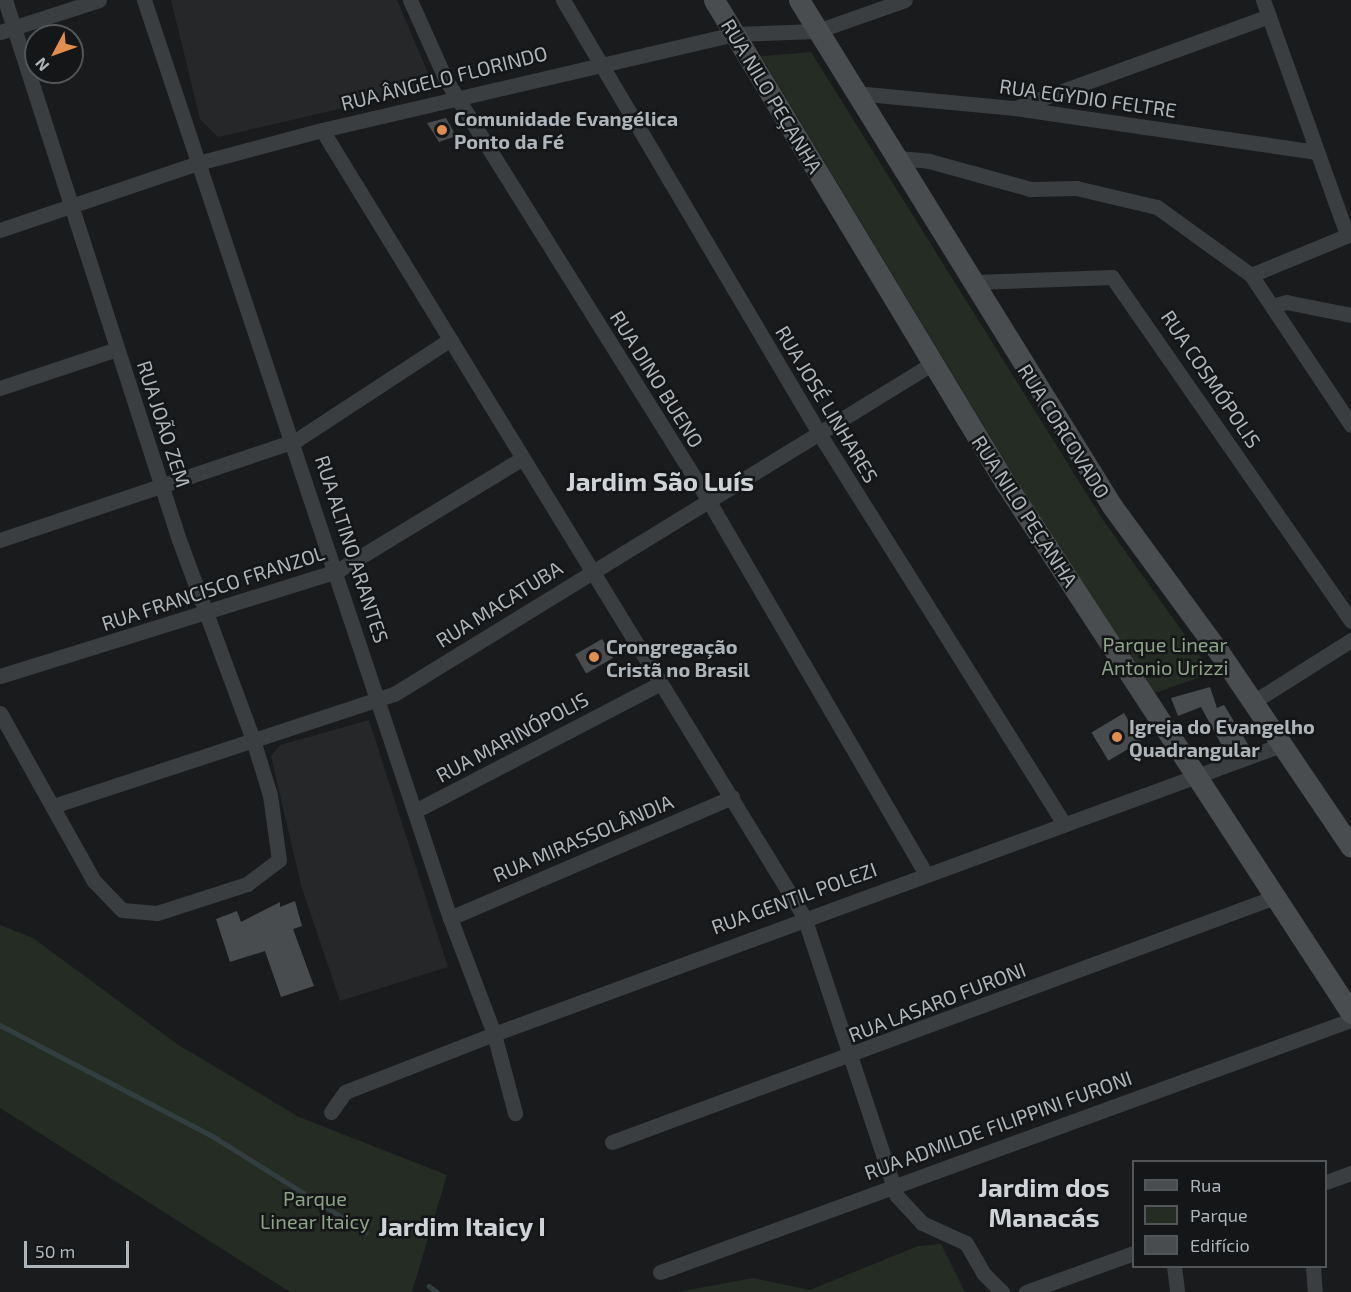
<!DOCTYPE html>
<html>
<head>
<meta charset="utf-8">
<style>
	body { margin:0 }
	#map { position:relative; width:1351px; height:1292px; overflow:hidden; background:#1a1b1c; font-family:"Exo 2",sans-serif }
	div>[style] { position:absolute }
	.built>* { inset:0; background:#262729 }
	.green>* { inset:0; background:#252c24 }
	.stream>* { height:4.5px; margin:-2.25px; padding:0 2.25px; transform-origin:2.25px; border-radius:2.25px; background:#333e41 }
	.building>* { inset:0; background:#494c4e; transform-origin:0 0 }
	.street>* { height:15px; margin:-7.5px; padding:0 7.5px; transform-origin:7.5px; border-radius:7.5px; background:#3b3e41 }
	.secondary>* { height:21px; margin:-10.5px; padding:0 10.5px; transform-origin:10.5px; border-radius:10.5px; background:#4a4d50 }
	.dots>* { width:16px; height:16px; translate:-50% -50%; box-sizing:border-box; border:3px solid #151617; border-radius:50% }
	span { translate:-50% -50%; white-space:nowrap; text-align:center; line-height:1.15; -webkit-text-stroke:5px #151617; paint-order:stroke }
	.street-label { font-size:20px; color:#aeb5ba }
	.poi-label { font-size:20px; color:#aeb5ba; font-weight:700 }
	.left { translate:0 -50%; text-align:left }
	.park-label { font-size:20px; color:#8ca387 }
	.district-label { font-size:26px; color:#cfd3d7; font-weight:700 }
	.legend { position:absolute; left:1132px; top:1160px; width:195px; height:108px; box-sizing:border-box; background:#151617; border:2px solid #525658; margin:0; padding:8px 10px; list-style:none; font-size:18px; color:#aeb5ba }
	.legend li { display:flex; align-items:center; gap:12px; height:30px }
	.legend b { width:30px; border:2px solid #525658 }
	.north { position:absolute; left:24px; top:24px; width:60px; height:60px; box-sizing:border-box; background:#151617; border:2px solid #525658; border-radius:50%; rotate:229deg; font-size:16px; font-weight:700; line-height:24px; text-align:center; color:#aeb5ba }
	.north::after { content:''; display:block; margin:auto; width:21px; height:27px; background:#e18d4d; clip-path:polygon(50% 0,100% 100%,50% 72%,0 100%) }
	.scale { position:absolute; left:24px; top:1241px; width:105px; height:27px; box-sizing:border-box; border:3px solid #aeb5ba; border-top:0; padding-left:8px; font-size:18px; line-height:21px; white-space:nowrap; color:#aeb5ba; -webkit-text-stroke:4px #151617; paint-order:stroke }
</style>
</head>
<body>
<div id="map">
	<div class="built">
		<i style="clip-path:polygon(171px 0,397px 0,434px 87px,218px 137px,200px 119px)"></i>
		<i style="clip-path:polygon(369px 720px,448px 967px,340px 1001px,301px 885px,271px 756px,280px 745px)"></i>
	</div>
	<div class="green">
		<i style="clip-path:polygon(811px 52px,1103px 520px,1212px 673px,1155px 693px,1061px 554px,761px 56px)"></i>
		<i style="clip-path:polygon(0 925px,33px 938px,177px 1044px,299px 1117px,447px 1175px,412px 1292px,290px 1292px,0 1108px)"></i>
		<i style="clip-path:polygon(941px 1244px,965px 1292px,678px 1292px,753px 1278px,810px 1290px,918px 1246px)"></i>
	</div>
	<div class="stream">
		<i style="left:0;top:1025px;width:242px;rotate:27.6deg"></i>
		<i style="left:214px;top:1137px;width:179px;rotate:32deg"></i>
		<i style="left:429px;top:1286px;width:10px;rotate:37deg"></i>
	</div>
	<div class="building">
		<i style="clip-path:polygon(446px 118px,456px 136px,439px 142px,427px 123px)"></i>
		<i style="left:602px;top:639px;width:22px;height:31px;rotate:60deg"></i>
		<i style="clip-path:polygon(1210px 687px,1217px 708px,1224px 705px,1249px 746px,1227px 755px,1201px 707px,1178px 716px,1171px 698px)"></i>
		<i style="left:1124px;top:713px;width:33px;height:38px;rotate:59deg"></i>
		<i style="clip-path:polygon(295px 901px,302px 926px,293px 929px,314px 986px,281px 997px,265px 951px,230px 962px,216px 919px,237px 911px,241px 922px,280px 902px,280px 907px)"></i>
	</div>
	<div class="street">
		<i style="left:144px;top:0;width:968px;rotate:71.57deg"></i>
		<i style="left:450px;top:918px;width:124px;rotate:69.2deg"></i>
		<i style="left:494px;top:1034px;width:82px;rotate:75.1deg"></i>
		<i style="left:410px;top:0;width:88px;rotate:65.8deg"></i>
		<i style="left:446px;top:80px;width:493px;rotate:58deg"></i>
		<i style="left:707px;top:498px;width:433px;rotate:59.8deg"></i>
		<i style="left:563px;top:0;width:509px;rotate:59.4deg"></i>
		<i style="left:822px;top:438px;width:456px;rotate:57.9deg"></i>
		<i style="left:1263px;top:0;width:249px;rotate:70.3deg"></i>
		<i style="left:0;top:32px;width:104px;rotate:-17.9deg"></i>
		<i style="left:855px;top:93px;width:161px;rotate:5.4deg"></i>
		<i style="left:1015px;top:108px;width:303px;rotate:8.3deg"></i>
		<i style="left:1018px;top:107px;width:267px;rotate:-19.9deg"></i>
		<i style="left:322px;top:130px;width:923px;rotate:58.51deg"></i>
		<i style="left:804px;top:917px;width:294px;rotate:71.6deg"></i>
		<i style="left:897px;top:1196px;width:37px;rotate:47deg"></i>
		<i style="left:922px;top:1223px;width:48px;rotate:24.4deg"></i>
		<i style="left:966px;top:1243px;width:34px;rotate:60deg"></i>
		<i style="left:983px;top:1273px;width:27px;rotate:45deg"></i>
		<i style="left:897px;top:158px;width:32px;rotate:5deg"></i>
		<i style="left:929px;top:161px;width:106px;rotate:15.4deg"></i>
		<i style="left:1031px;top:189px;width:45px;rotate:-1.3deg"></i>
		<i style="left:1076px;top:188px;width:83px;rotate:13.2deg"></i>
		<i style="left:1157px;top:207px;width:116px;rotate:35.9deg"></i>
		<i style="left:1251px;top:275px;width:180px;rotate:56.3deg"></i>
		<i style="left:0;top:230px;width:209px;rotate:-18.7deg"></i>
		<i style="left:198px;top:163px;width:128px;rotate:-14.9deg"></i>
		<i style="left:322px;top:130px;width:423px;rotate:-13.1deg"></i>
		<i style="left:734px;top:34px;width:83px;rotate:-2.1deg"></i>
		<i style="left:817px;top:31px;width:93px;rotate:-19.4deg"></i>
		<i style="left:1251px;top:275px;width:108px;rotate:-22.3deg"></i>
		<i style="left:974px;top:282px;width:138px;rotate:-2.1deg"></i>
		<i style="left:1112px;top:277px;width:419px;rotate:55.2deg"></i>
		<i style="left:1272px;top:306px;width:15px;rotate:-16deg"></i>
		<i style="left:1286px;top:302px;width:66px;rotate:11.3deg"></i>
		<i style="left:0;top:388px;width:123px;rotate:-18.4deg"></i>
		<i style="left:0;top:540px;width:311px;rotate:-18.6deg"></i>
		<i style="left:295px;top:441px;width:183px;rotate:-33.2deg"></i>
		<i style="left:0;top:676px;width:353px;rotate:-17.3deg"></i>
		<i style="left:337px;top:571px;width:215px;rotate:-31.3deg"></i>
		<i style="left:1253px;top:702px;width:116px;rotate:-32.3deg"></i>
		<i style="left:0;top:713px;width:193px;rotate:60.8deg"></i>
		<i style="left:94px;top:881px;width:40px;rotate:46deg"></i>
		<i style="left:122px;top:910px;width:35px;rotate:5deg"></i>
		<i style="left:157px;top:913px;width:95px;rotate:-17.9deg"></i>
		<i style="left:247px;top:884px;width:40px;rotate:-37deg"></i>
		<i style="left:279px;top:860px;width:66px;rotate:-97.9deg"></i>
		<i style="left:270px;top:795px;width:61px;rotate:-107.2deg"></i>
		<i style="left:252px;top:737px;width:210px;rotate:-110.3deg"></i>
		<i style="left:179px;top:540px;width:567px;rotate:-107.86deg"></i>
		<i style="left:53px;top:806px;width:359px;rotate:-18.2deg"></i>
		<i style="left:394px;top:694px;width:633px;rotate:-31.55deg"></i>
		<i style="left:415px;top:811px;width:277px;rotate:-27.5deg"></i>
		<i style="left:450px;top:918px;width:307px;rotate:-23.2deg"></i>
		<i style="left:331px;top:1112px;width:24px;rotate:-55deg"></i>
		<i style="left:345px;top:1092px;width:160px;rotate:-21.3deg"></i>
		<i style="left:494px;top:1034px;width:842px;rotate:-20.16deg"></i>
		<i style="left:612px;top:1142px;width:707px;rotate:-20.28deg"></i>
		<i style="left:1326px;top:1182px;width:27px;rotate:-20deg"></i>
		<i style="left:1174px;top:1266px;width:26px;rotate:83deg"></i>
		<i style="left:1313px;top:1266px;width:26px;rotate:86deg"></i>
		<i style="left:660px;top:1272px;width:736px;rotate:-20.04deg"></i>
		<i style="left:1026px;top:1292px;width:115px;rotate:-19.9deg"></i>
	</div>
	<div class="secondary">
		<i style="left:714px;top:0;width:562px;rotate:58.91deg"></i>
		<i style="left:1004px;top:481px;width:635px;rotate:56.89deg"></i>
		<i style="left:799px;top:0;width:595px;rotate:58.26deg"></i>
		<i style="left:1112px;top:506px;width:181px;rotate:53.8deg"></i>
		<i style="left:1219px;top:652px;width:235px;rotate:55.9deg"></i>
	</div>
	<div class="dots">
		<i style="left:442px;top:130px;background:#e18d4d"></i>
		<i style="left:594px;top:657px;background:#e18d4d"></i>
		<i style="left:1117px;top:737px;background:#e18d4d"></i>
	</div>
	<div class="street-label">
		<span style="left:444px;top:78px;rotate:-14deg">RUA ÂNGELO FLORINDO</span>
		<span style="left:772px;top:96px;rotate:59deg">RUA NILO PEÇANHA</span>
		<span style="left:1088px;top:98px;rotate:8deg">RUA EGYDIO FELTRE</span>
		<span style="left:657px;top:379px;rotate:58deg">RUA DINO BUENO</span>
		<span style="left:1211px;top:379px;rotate:56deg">RUA COSMÓPOLIS</span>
		<span style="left:827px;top:404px;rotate:59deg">RUA JOSÉ LINHARES</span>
		<span style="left:164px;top:424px;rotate:72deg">RUA JOÃO ZEM</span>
		<span style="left:1064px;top:431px;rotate:58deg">RUA CORCOVADO</span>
		<span style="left:1025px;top:511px;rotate:57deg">RUA NILO PEÇANHA</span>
		<span style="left:352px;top:549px;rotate:72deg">RUA ALTINO ARANTES</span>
		<span style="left:213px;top:588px;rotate:-18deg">RUA FRANCISCO FRANZOL</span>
		<span style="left:499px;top:604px;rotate:-32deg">RUA MACATUBA</span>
		<span style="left:512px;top:737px;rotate:-28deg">RUA MARINÓPOLIS</span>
		<span style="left:583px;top:838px;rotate:-23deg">RUA MIRASSOLÂNDIA</span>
		<span style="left:794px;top:898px;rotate:-20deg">RUA GENTIL POLEZI</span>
		<span style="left:937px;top:1002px;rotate:-21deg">RUA LASARO FURONI</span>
		<span style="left:998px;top:1125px;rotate:-20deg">RUA ADMILDE FILIPPINI FURONI</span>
	</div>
	<div class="poi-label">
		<span class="left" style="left:454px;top:130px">Comunidade Evangélica<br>Ponto da Fé</span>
		<span class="left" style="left:606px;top:658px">Crongregação<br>Cristã no Brasil</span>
		<span class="left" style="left:1129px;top:738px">Igreja do Evangelho<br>Quadrangular</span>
	</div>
	<div class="park-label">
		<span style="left:1165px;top:656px">Parque Linear<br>Antonio Urizzi</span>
		<span style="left:315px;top:1210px">Parque<br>Linear Itaicy</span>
	</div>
	<div class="district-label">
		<span style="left:660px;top:481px">Jardim São Luís</span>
		<span style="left:1044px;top:1202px">Jardim dos<br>Manacás</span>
		<span style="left:462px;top:1226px">Jardim Itaicy I</span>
	</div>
	<ul class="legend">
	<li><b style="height:8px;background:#4a4d50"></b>Rua</li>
	<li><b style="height:16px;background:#252c24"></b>Parque</li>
	<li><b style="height:16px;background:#494c4e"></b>Edifício</li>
	</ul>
	<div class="north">N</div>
	<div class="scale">50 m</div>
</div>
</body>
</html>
